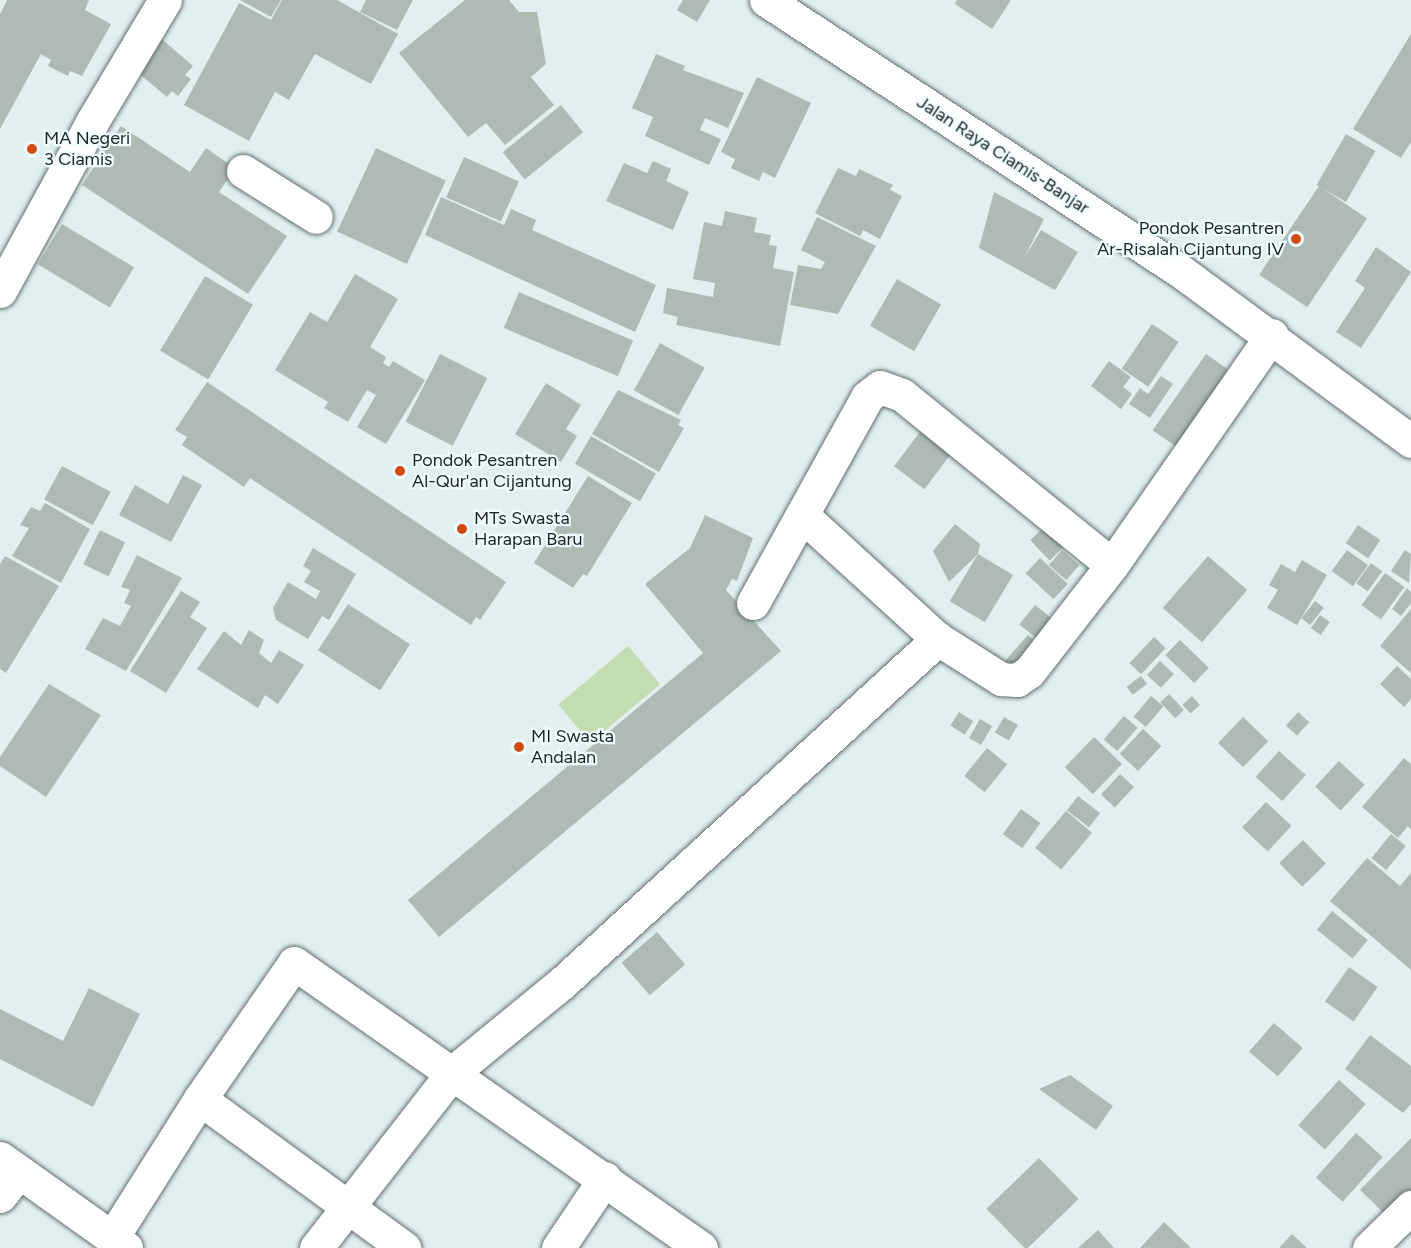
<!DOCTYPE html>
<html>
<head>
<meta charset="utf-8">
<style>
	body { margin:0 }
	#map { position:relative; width:1411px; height:1248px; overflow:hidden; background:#e0f0ef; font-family:Figtree,sans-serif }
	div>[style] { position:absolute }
	.green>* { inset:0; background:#c4dcb2; transform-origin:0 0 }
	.building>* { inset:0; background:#aebab4; transform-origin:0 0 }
	.roads { filter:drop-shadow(0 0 2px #626f6f) drop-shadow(0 0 2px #626f6f) }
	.minor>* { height:33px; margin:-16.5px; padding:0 16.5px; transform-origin:16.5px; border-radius:16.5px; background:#fff }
	.highway>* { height:33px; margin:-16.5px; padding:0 16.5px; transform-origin:16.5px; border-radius:16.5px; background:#fff }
	.dots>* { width:16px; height:16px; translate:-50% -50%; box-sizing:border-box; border:3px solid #eefdfd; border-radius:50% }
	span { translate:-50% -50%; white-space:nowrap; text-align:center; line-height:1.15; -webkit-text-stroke:4.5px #eefdfd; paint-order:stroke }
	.poi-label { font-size:18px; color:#1d2323 }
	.left { translate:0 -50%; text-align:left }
	.right { translate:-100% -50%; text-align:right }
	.street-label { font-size:18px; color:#1d2323 }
</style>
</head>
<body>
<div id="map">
	<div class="green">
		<i style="left:628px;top:646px;width:50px;height:91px;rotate:50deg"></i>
	</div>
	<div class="building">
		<i style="clip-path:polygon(7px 0,89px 0,85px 10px,111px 24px,82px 76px,70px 71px,68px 76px,48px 66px,51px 60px,41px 54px,0 129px,0 14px)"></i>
		<i style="clip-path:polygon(240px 0,281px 0,271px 17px)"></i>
		<i style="clip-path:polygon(282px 0,337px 0,398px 34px,371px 84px,315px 54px,289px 100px,275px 92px,249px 141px,184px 105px,239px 3px,271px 20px)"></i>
		<i style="clip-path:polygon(366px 0,413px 0,397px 30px,360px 12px)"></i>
		<i style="clip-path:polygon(465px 0,509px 0,519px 12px,537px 12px,546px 64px,531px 77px,554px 105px,505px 145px,486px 123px,468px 137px,399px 53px)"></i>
		<i style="clip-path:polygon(683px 0,710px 0,697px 22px,677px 10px)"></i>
		<i style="clip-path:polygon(957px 0,1011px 0,992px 29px,955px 4px)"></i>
		<i style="clip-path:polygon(1411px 34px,1411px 142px,1401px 158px,1353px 129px)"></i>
		<i style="clip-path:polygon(157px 35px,193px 66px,185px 75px,191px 79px,178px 96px,172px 91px,167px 97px,131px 67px)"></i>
		<i style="clip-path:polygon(656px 54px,685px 66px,683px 70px,744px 93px,728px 128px,705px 118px,700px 130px,721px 139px,709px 165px,645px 136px,653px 117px,632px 108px)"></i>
		<i style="clip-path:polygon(757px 77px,811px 103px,775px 178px,763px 172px,759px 181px,731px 168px,735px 159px,721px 152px)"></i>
		<i style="left:561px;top:105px;width:35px;height:75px;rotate:51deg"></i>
		<i style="clip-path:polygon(121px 126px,190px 172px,206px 148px,235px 168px,219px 192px,287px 236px,248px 294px,82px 185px)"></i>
		<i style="left:1346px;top:134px;width:34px;height:59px;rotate:30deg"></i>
		<i style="left:376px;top:148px;width:77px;height:92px;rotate:25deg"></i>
		<i style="left:464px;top:157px;width:60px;height:44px;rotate:24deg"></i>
		<i style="clip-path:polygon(653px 161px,671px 169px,666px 181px,689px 192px,673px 230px,606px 201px,624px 163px,647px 173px)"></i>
		<i style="clip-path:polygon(838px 168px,856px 176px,859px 169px,893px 185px,890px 190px,902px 196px,880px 239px,863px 230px,860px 236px,815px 213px)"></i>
		<i style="left:1319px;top:186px;width:58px;height:107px;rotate:34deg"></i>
		<i style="clip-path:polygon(994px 192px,1044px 219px,1023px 260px,1041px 230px,1078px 252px,1055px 290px,979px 248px)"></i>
		<i style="clip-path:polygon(441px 197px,504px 225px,511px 209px,536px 220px,532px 230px,656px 285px,635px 332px,425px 235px)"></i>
		<i style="clip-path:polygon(725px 211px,757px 218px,754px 232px,771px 235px,769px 245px,777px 246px,773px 268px,794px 272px,780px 346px,676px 325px,678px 317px,663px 313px,667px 288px,713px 297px,715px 283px,693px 279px,704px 222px,722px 226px)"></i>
		<i style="clip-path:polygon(817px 217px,876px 246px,838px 314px,790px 305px,798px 265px,821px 269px,825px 262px,801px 250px)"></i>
		<i style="left:62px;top:224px;width:84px;height:47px;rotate:31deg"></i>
		<i style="clip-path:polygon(1376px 247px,1411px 272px,1361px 348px,1336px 332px,1365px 288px,1355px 281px)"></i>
		<i style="clip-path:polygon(355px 274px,398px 299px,370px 347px,386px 357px,383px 363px,389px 367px,393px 361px,425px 380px,386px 444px,357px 427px,376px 395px,367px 390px,348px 422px,324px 408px,328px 402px,275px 370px,310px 312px,327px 322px)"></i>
		<i style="left:205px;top:276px;width:56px;height:87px;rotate:31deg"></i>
		<i style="left:897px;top:279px;width:51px;height:54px;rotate:30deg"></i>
		<i style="left:519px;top:292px;width:124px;height:39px;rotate:23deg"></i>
		<i style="left:1152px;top:324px;width:32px;height:54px;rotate:34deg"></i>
		<i style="left:660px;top:343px;width:51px;height:54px;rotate:29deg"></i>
		<i style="left:440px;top:354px;width:53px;height:76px;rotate:27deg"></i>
		<i style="left:1206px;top:354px;width:35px;height:93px;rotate:35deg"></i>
		<i style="clip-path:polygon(1109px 361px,1131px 377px,1123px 387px,1132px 394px,1121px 409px,1091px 386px)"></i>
		<i style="clip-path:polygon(1161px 376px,1173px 384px,1150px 418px,1129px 404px,1140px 388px,1148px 394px)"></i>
		<i style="clip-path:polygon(207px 382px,506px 582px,480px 620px,476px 617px,471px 625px,250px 478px,244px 487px,182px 445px,187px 437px,175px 430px)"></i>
		<i style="clip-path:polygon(546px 383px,581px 405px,566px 429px,577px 436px,561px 462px,515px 434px)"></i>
		<i style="clip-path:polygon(618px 390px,681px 420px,678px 425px,684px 428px,659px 472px,592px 434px)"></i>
		<i style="left:929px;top:420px;width:38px;height:58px;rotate:37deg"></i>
		<i style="left:591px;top:436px;width:75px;height:32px;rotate:30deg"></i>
		<i style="left:62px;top:466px;width:55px;height:38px;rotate:28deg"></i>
		<i style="clip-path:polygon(183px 475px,202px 485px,171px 542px,119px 515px,135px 485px,168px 504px)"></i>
		<i style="clip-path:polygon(588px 476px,632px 503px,587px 576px,583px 574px,573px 588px,534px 563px)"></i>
		<i style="clip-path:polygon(45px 503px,90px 529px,61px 583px,12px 556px,29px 528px,20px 525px,31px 507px,40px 511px)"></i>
		<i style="clip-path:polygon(705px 515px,753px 538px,737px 581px,732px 579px,726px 590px,781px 651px,439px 937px,408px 900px,703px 653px,645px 584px,690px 548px)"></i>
		<i style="clip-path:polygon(955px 524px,980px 544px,978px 554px,949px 582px,933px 551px)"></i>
		<i style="left:1046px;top:525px;width:28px;height:22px;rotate:46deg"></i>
		<i style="left:1358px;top:525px;width:27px;height:22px;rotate:34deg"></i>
		<i style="left:100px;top:530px;width:28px;height:38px;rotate:26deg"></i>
		<i style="clip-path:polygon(313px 548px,356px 574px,329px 620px,322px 616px,308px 639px,276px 620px,273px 608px,288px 582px,316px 599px,320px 591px,304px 582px,311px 571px,303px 566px)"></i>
		<i style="left:1062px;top:550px;width:23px;height:20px;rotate:41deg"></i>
		<i style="left:1347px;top:550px;width:26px;height:26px;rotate:36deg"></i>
		<i style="clip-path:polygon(1405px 550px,1411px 554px,1409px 583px,1391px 571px)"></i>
		<i style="left:978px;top:554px;width:41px;height:55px;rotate:31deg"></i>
		<i style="clip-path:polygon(137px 555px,182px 578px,126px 671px,85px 649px,103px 618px,120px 626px,131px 606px,124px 603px,130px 590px,121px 587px)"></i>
		<i style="clip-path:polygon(5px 556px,59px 586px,6px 673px,0 669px,0 564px)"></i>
		<i style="left:1208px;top:556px;width:52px;height:69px;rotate:41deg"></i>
		<i style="left:1040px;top:558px;width:38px;height:21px;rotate:43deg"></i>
		<i style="clip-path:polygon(1302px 560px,1327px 575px,1297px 625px,1267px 608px,1278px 590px,1269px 585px,1281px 564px,1295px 572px)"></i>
		<i style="left:1371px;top:563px;width:14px;height:25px;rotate:36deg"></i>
		<i style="left:1385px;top:573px;width:24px;height:40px;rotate:36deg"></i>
		<i style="clip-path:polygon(1407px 588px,1411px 592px,1411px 603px,1401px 616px,1392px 609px)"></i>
		<i style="clip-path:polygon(181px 591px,200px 602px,190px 617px,207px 628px,166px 693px,130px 671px)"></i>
		<i style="left:1315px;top:601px;width:11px;height:22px;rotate:38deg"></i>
		<i style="left:348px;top:604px;width:74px;height:55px;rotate:33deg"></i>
		<i style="left:1035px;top:605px;width:22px;height:25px;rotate:39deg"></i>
		<i style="clip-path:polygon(1411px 609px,1411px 673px,1380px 646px)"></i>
		<i style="left:1320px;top:615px;width:12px;height:16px;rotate:35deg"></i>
		<i style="clip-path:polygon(249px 630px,264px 640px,259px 653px,271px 663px,279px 650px,304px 665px,278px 704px,265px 695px,258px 708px,197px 669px,224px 631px,241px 645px)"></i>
		<i style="clip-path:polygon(1028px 635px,1036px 642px,1004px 678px,985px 662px,993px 653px,1004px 662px)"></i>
		<i style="left:1154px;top:637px;width:16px;height:36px;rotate:43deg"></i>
		<i style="left:1180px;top:640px;width:40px;height:21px;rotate:44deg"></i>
		<i style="left:1160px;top:661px;width:19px;height:19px;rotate:43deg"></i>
		<i style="clip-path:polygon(1397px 666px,1411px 679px,1411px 699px,1404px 707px,1380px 684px)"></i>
		<i style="left:1141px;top:676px;width:10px;height:18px;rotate:53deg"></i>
		<i style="clip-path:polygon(49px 684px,101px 715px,46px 797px,0 766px,0 757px)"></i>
		<i style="left:1169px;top:694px;width:22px;height:12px;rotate:47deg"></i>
		<i style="left:1151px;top:696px;width:16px;height:27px;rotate:40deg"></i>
		<i style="left:1192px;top:696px;width:12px;height:13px;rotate:48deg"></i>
		<i style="left:959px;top:712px;width:17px;height:16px;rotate:33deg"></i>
		<i style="left:1298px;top:712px;width:15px;height:18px;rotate:42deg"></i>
		<i style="left:1124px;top:716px;width:18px;height:31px;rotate:41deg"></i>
		<i style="left:1004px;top:717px;width:16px;height:18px;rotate:30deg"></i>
		<i style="left:1243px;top:717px;width:35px;height:36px;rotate:44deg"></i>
		<i style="left:980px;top:719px;width:14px;height:22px;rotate:30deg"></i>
		<i style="left:1143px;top:729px;width:25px;height:34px;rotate:43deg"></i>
		<i style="left:1094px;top:737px;width:39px;height:42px;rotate:44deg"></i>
		<i style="left:987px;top:748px;width:26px;height:36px;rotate:39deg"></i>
		<i style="left:1279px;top:751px;width:36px;height:35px;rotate:42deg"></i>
		<i style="clip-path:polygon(1404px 758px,1411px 764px,1411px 829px,1408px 826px,1398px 838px,1362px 807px)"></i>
		<i style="left:1339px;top:761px;width:35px;height:35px;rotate:43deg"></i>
		<i style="left:1120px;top:774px;width:19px;height:28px;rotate:43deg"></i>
		<i style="left:1078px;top:796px;width:28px;height:18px;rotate:38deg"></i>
		<i style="left:1266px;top:802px;width:35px;height:35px;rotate:43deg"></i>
		<i style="left:1021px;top:809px;width:24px;height:31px;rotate:36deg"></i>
		<i style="left:1066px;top:811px;width:34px;height:48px;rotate:40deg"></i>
		<i style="left:1391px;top:834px;width:19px;height:31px;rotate:39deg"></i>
		<i style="left:1303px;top:840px;width:33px;height:33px;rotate:46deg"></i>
		<i style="clip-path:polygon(1367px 858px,1400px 886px,1411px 873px,1411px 970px,1330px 901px)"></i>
		<i style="left:1332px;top:911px;width:46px;height:24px;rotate:39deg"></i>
		<i style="left:657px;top:932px;width:43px;height:47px;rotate:49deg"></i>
		<i style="left:1349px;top:967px;width:35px;height:42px;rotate:35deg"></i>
		<i style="clip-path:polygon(89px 988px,140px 1014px,93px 1107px,0 1059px,0 1009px,63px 1041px)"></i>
		<i style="left:1274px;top:1023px;width:38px;height:38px;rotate:41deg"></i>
		<i style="clip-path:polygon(1370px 1035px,1411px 1066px,1411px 1104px,1403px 1113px,1345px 1069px)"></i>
		<i style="clip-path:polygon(1070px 1075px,1113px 1106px,1096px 1130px,1039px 1089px)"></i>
		<i style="left:1339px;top:1080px;width:36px;height:61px;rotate:42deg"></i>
		<i style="left:1356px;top:1133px;width:36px;height:60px;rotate:42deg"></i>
		<i style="clip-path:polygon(1411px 1138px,1411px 1198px,1390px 1219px,1360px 1190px)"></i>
		<i style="left:1039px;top:1158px;width:57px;height:73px;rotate:46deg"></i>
		<i style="clip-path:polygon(1164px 1222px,1191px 1248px,1140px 1248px)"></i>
		<i style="clip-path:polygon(1098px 1230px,1114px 1248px,1078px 1248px)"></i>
		<i style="clip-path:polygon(1292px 1234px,1307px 1248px,1279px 1248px)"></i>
	</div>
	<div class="roads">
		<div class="minor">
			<i style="left:243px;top:171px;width:86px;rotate:32.2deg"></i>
			<i style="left:0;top:291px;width:192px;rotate:-61.4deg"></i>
			<i style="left:92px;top:122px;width:142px;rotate:-59.1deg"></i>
			<i style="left:802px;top:515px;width:184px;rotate:42.4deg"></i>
			<i style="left:938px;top:639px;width:75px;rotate:32.4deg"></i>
			<i style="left:1001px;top:679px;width:16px;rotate:4deg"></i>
			<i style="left:1017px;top:680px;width:14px;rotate:-34deg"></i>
			<i style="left:1029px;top:672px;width:135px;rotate:-52.2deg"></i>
			<i style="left:1112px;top:565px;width:280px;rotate:-55.2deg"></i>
			<i style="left:753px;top:603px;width:235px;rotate:-61deg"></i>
			<i style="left:867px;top:397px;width:16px;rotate:-38deg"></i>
			<i style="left:880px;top:387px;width:23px;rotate:20deg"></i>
			<i style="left:902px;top:395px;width:270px;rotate:39deg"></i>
			<i style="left:200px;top:1099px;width:253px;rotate:36.1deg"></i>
			<i style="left:0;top:1158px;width:155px;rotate:35.5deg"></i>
			<i style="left:0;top:1196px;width:31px;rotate:-52deg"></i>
			<i style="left:112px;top:1238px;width:165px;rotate:-57.7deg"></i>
			<i style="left:200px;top:1099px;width:165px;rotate:-55.3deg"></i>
			<i style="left:294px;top:963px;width:497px;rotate:35deg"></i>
			<i style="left:316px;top:1248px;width:222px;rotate:-52.1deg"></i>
			<i style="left:452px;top:1073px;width:142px;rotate:-39.3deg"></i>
			<i style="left:562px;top:983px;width:510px;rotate:-42.46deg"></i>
			<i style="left:558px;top:1248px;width:84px;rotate:-56.1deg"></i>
			<i style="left:1369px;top:1248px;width:59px;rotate:-44.3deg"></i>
		</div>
		<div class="highway">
			<i style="left:766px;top:0;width:493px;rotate:33.2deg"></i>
			<i style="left:1179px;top:270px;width:288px;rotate:36.4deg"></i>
		</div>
	</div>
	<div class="dots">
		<i style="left:32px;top:149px;background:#d04a11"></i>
		<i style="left:1296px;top:239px;background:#d04a11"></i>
		<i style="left:400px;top:471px;background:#d04a11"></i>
		<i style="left:462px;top:529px;background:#d04a11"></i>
		<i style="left:519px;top:747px;background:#d04a11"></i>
	</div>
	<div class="poi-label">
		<span class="left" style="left:44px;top:149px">MA Negeri<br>3 Ciamis</span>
		<span class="right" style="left:1284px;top:239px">Pondok Pesantren<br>Ar-Risalah Cijantung IV</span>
		<span class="left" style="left:412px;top:471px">Pondok Pesantren<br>Al-Qur'an Cijantung</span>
		<span class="left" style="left:474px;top:529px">MTs Swasta<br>Harapan Baru</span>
		<span class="left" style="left:531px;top:747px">MI Swasta<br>Andalan</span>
	</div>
	<div class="street-label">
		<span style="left:1003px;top:155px;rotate:33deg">Jalan Raya Ciamis-Banjar</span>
	</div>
</div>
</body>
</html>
